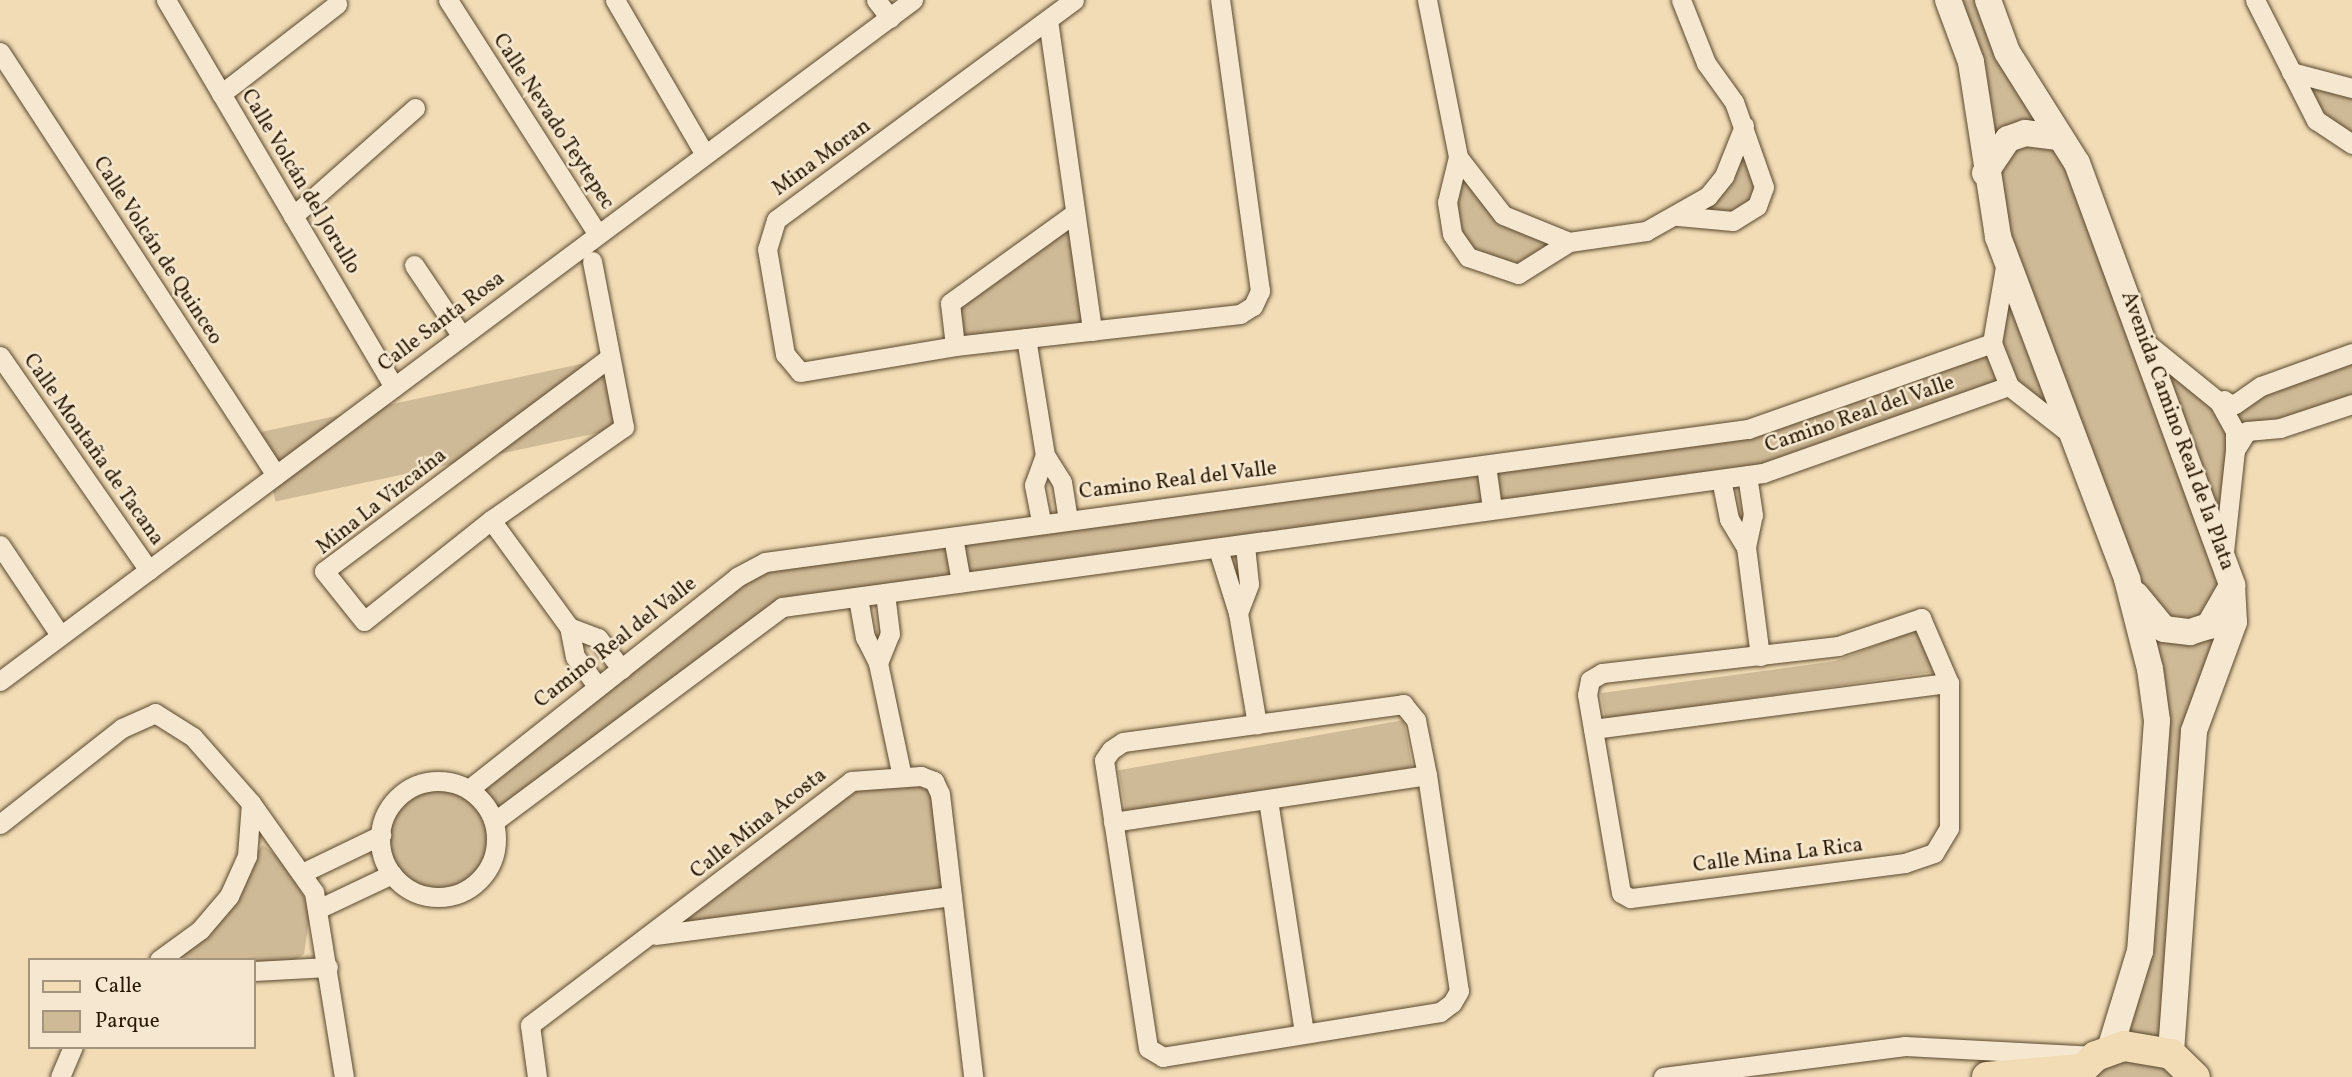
<!DOCTYPE html>
<html>
<head>
<meta charset="utf-8">
<style>
	body { margin:0 }
	#map { position:relative; width:2352px; height:1077px; overflow:hidden; background:#f1dcb6; font-family:Vollkorn,serif }
	div>[style] { position:absolute }
	.green>* { inset:0; background:#cfba97; transform-origin:0 0 }
	.roads { filter:drop-shadow(0 0 2px #5a482e) drop-shadow(0 0 2px #5a482e) }
	.minor>* { height:19px; margin:-9.5px; padding:0 9.5px; transform-origin:9.5px; border-radius:9.5px; background:#f6e8d0 }
	.minor>.ring { margin:-9.5px; padding:0; box-sizing:content-box; background:none; border:19px solid #f6e8d0; border-radius:50% }
	.secondary>* { height:26px; margin:-13px; padding:0 13px; transform-origin:13px; border-radius:13px; background:#f6e8d0 }
	.primary>* { height:30px; margin:-15px; padding:0 15px; transform-origin:15px; border-radius:15px; background:#f1dcb6 }
	span { translate:-50% -50%; white-space:nowrap; text-align:center; line-height:1.15; -webkit-text-stroke:5px #f6e8d0; paint-order:stroke }
	.street-label { font-size:21px; color:#281600 }
	.legend { position:absolute; left:28px; top:958px; width:228px; height:91px; box-sizing:border-box; background:#f6e8d0; border:2px solid #a4947d; margin:0; padding:9px 12px; list-style:none; font-size:21px; color:#281600 }
	.legend li { display:flex; align-items:center; gap:14px; height:35px }
	.legend b { width:35px; border:2px solid #a4947d }
</style>
</head>
<body>
<div id="map">
	<div class="green">
		<i style="clip-path:polygon(1948px 0,1988px 0,2057px 137px,2144px 341px,2219px 402px,2352px 353px,2352px 404px,2235px 450px,2228px 585px,2194px 731px,2171px 1054px,2195px 1077px,2074px 1077px,2127px 1006px,2157px 721px,2069px 433px,2009px 386px,1794px 465px,803px 603px,495px 820px,491px 864px,468px 889px,435px 897px,392px 874px,380px 839px,382px 821px,402px 792px,435px 780px,470px 789px,765px 562px,1748px 429px,1992px 343px,2006px 261px)"></i>
		<i style="clip-path:polygon(2291px 72px,2352px 88px,2352px 144px,2345px 143px)"></i>
		<i style="clip-path:polygon(1744px 126px,1760px 165px,1747px 214px,1678px 216px,1708px 196px)"></i>
		<i style="clip-path:polygon(1458px 157px,1503px 215px,1552px 239px,1542px 263px,1490px 268px,1452px 234px)"></i>
		<i style="clip-path:polygon(1075px 213px,1092px 331px,955px 346px,950px 303px)"></i>
		<i style="left:609px;top:358px;width:71px;height:356px;rotate:78deg"></i>
		<i style="clip-path:polygon(1918px 629px,1933px 672px,1605px 719px,1601px 693px,1836px 661px)"></i>
		<i style="left:1404px;top:720px;width:48px;height:290px;rotate:80deg"></i>
		<i style="clip-path:polygon(851px 781px,934px 781px,951px 896px,654px 935px)"></i>
		<i style="clip-path:polygon(263px 845px,282px 860px,302px 891px,310px 915px,304px 954px,284px 968px,254px 968px,254px 960px,163px 960px)"></i>
	</div>
	<div class="roads">
		<div class="minor">
			<i style="left:166px;top:0;width:449px;rotate:59.5deg"></i>
			<i style="left:448px;top:0;width:277px;rotate:57.4deg"></i>
			<i style="left:615px;top:0;width:177px;rotate:59.8deg"></i>
			<i style="left:876px;top:0;width:23px;rotate:52deg"></i>
			<i style="left:1074px;top:0;width:370px;rotate:143.6deg"></i>
			<i style="left:776px;top:220px;width:30px;rotate:107deg"></i>
			<i style="left:767px;top:249px;width:107px;rotate:80.3deg"></i>
			<i style="left:785px;top:354px;width:23px;rotate:50deg"></i>
			<i style="left:800px;top:372px;width:157px;rotate:-9.5deg"></i>
			<i style="left:955px;top:346px;width:287px;rotate:-6.4deg"></i>
			<i style="left:1240px;top:314px;width:15px;rotate:-32deg"></i>
			<i style="left:1253px;top:306px;width:17px;rotate:-65deg"></i>
			<i style="left:1260px;top:291px;width:294px;rotate:-97.8deg"></i>
			<i style="left:1427px;top:0;width:160px;rotate:78.8deg"></i>
			<i style="left:1458px;top:157px;width:46px;rotate:103.7deg"></i>
			<i style="left:1447px;top:202px;width:32px;rotate:81deg"></i>
			<i style="left:1452px;top:234px;width:28px;rotate:55deg"></i>
			<i style="left:1468px;top:257px;width:53px;rotate:18.8deg"></i>
			<i style="left:1518px;top:274px;width:60px;rotate:-32.1deg"></i>
			<i style="left:2255px;top:0;width:135px;rotate:63.1deg"></i>
			<i style="left:2316px;top:120px;width:43px;rotate:33.7deg"></i>
			<i style="left:1048px;top:20px;width:314px;rotate:81.9deg"></i>
			<i style="left:0;top:52px;width:505px;rotate:56.88deg"></i>
			<i style="left:2291px;top:72px;width:63px;rotate:14.7deg"></i>
			<i style="left:221px;top:94px;width:147px;rotate:-37.8deg"></i>
			<i style="left:1458px;top:157px;width:73px;rotate:52.2deg"></i>
			<i style="left:1503px;top:215px;width:71px;rotate:22.2deg"></i>
			<i style="left:1569px;top:242px;width:78px;rotate:-8.1deg"></i>
			<i style="left:1646px;top:231px;width:71px;rotate:-29.4deg"></i>
			<i style="left:1708px;top:196px;width:26px;rotate:-51deg"></i>
			<i style="left:1724px;top:176px;width:54px;rotate:-68.2deg"></i>
			<i style="left:293px;top:216px;width:163px;rotate:-41.5deg"></i>
			<i style="left:1678px;top:216px;width:55px;rotate:5.2deg"></i>
			<i style="left:1733px;top:221px;width:28px;rotate:-32deg"></i>
			<i style="left:1757px;top:206px;width:20px;rotate:-70deg"></i>
			<i style="left:1764px;top:187px;width:90px;rotate:-109.4deg"></i>
			<i style="left:1734px;top:102px;width:48px;rotate:-125.7deg"></i>
			<i style="left:1706px;top:63px;width:68px;rotate:-111.6deg"></i>
			<i style="left:592px;top:261px;width:169px;rotate:79.1deg"></i>
			<i style="left:624px;top:427px;width:162px;rotate:145deg"></i>
			<i style="left:491px;top:520px;width:162px;rotate:141.5deg"></i>
			<i style="left:364px;top:621px;width:64px;rotate:-128.7deg"></i>
			<i style="left:324px;top:571px;width:356px;rotate:-36.8deg"></i>
			<i style="left:414px;top:265px;width:84px;rotate:56.1deg"></i>
			<i style="left:1026px;top:338px;width:119px;rotate:80.8deg"></i>
			<i style="left:2144px;top:341px;width:97px;rotate:39.1deg"></i>
			<i style="left:2219px;top:402px;width:16px;rotate:7deg"></i>
			<i style="left:2235px;top:404px;width:32px;rotate:-35deg"></i>
			<i style="left:2261px;top:386px;width:97px;rotate:-19.9deg"></i>
			<i style="left:1992px;top:343px;width:46px;rotate:68.4deg"></i>
			<i style="left:955px;top:346px;width:43px;rotate:-96.6deg"></i>
			<i style="left:950px;top:303px;width:154px;rotate:-35.8deg"></i>
			<i style="left:0;top:356px;width:261px;rotate:55.2deg"></i>
			<i style="left:2224px;top:400px;width:5px;rotate:158deg"></i>
			<i style="left:2219px;top:402px;width:33px;rotate:61deg"></i>
			<i style="left:2235px;top:431px;width:19px;rotate:90deg"></i>
			<i style="left:2235px;top:450px;width:102px;rotate:96.2deg"></i>
			<i style="left:2235px;top:450px;width:22px;rotate:-58deg"></i>
			<i style="left:2247px;top:431px;width:33px;rotate:-5deg"></i>
			<i style="left:2280px;top:428px;width:76px;rotate:-18.4deg"></i>
			<i style="left:1486px;top:465px;width:43px;rotate:82.1deg"></i>
			<i style="left:1721px;top:479px;width:41px;rotate:78.7deg"></i>
			<i style="left:1729px;top:519px;width:33px;rotate:59deg"></i>
			<i style="left:1746px;top:547px;width:33px;rotate:-78deg"></i>
			<i style="left:1753px;top:515px;width:40px;rotate:-98.5deg"></i>
			<i style="left:491px;top:520px;width:132px;rotate:53.9deg"></i>
			<i style="left:1041px;top:521px;width:37px;rotate:-101deg"></i>
			<i style="left:1034px;top:485px;width:32px;rotate:-70deg"></i>
			<i style="left:1045px;top:455px;width:32px;rotate:58deg"></i>
			<i style="left:1062px;top:482px;width:36px;rotate:81deg"></i>
			<i style="left:953px;top:537px;width:46px;rotate:79.9deg"></i>
			<i style="left:0;top:545px;width:108px;rotate:56.3deg"></i>
			<i style="left:1746px;top:547px;width:110px;rotate:82.7deg"></i>
			<i style="left:1218px;top:549px;width:67px;rotate:72.6deg"></i>
			<i style="left:1238px;top:613px;width:31px;rotate:-69deg"></i>
			<i style="left:1249px;top:584px;width:38px;rotate:-96deg"></i>
			<i style="left:858px;top:598px;width:40px;rotate:80deg"></i>
			<i style="left:865px;top:637px;width:29px;rotate:63deg"></i>
			<i style="left:878px;top:663px;width:31px;rotate:-68deg"></i>
			<i style="left:890px;top:634px;width:39px;rotate:-97deg"></i>
			<i style="left:1238px;top:613px;width:113px;rotate:80.3deg"></i>
			<i style="left:1921px;top:618px;width:71px;rotate:66.7deg"></i>
			<i style="left:1949px;top:683px;width:145px;rotate:90deg"></i>
			<i style="left:1949px;top:828px;width:29px;rotate:121deg"></i>
			<i style="left:1934px;top:853px;width:31px;rotate:161deg"></i>
			<i style="left:1905px;top:863px;width:277px;rotate:172.7deg"></i>
			<i style="left:1630px;top:898px;width:10px;rotate:-151deg"></i>
			<i style="left:1621px;top:893px;width:201px;rotate:-99.7deg"></i>
			<i style="left:1587px;top:695px;width:15px;rotate:-79deg"></i>
			<i style="left:1590px;top:680px;width:14px;rotate:-30deg"></i>
			<i style="left:1602px;top:673px;width:238px;rotate:-6.5deg"></i>
			<i style="left:1838px;top:646px;width:88px;rotate:-18.6deg"></i>
			<i style="left:878px;top:663px;width:116px;rotate:78.1deg"></i>
			<i style="left:0;top:681px;width:1139px;rotate:-36.72deg"></i>
			<i style="left:598px;top:687px;width:38px;rotate:-127deg"></i>
			<i style="left:575px;top:657px;width:31px;rotate:-101deg"></i>
			<i style="left:569px;top:627px;width:31px;rotate:21deg"></i>
			<i style="left:598px;top:638px;width:39px;rotate:53deg"></i>
			<i style="left:1403px;top:704px;width:21px;rotate:51deg"></i>
			<i style="left:1416px;top:720px;width:56px;rotate:78.7deg"></i>
			<i style="left:1427px;top:775px;width:218px;rotate:81.6deg"></i>
			<i style="left:1459px;top:991px;width:14px;rotate:120deg"></i>
			<i style="left:1452px;top:1003px;width:15px;rotate:143deg"></i>
			<i style="left:1440px;top:1012px;width:281px;rotate:170.8deg"></i>
			<i style="left:1163px;top:1057px;width:17px;rotate:-149deg"></i>
			<i style="left:1148px;top:1048px;width:291px;rotate:-98.7deg"></i>
			<i style="left:1104px;top:760px;width:12px;rotate:-55deg"></i>
			<i style="left:1111px;top:750px;width:14px;rotate:-34deg"></i>
			<i style="left:1123px;top:742px;width:283px;rotate:-7.7deg"></i>
			<i style="left:1593px;top:729px;width:359px;rotate:-7.4deg"></i>
			<i class="ring" style="left:380px;top:781px;width:97px;height:97px"></i>
			<i style="left:469px;top:789px;width:342px;rotate:-38.3deg"></i>
			<i style="left:737px;top:577px;width:32px;rotate:-28deg"></i>
			<i style="left:765px;top:562px;width:992px;rotate:-7.71deg"></i>
			<i style="left:1748px;top:429px;width:259px;rotate:-19.4deg"></i>
			<i style="left:1992px;top:343px;width:83px;rotate:-80.3deg"></i>
			<i style="left:1268px;top:800px;width:236px;rotate:81.2deg"></i>
			<i style="left:495px;top:821px;width:358px;rotate:-36.7deg"></i>
			<i style="left:782px;top:607px;width:990px;rotate:-7.78deg"></i>
			<i style="left:1763px;top:473px;width:261px;rotate:-19.5deg"></i>
			<i style="left:2009px;top:386px;width:76px;rotate:38.1deg"></i>
			<i style="left:1113px;top:822px;width:317px;rotate:-8.5deg"></i>
			<i style="left:0;top:824px;width:155px;rotate:-38.2deg"></i>
			<i style="left:122px;top:728px;width:36px;rotate:-24deg"></i>
			<i style="left:155px;top:713px;width:45px;rotate:32.3deg"></i>
			<i style="left:193px;top:737px;width:88px;rotate:48.7deg"></i>
			<i style="left:251px;top:803px;width:109px;rotate:54.7deg"></i>
			<i style="left:314px;top:892px;width:187px;rotate:80.8deg"></i>
			<i style="left:302px;top:873px;width:88px;rotate:-25.7deg"></i>
			<i style="left:318px;top:909px;width:82px;rotate:-25.3deg"></i>
			<i style="left:655px;top:935px;width:299px;rotate:-7.5deg"></i>
			<i style="left:159px;top:960px;width:51px;rotate:-36.2deg"></i>
			<i style="left:200px;top:930px;width:45px;rotate:-49.5deg"></i>
			<i style="left:229px;top:896px;width:44px;rotate:-65.8deg"></i>
			<i style="left:247px;top:856px;width:53px;rotate:-85.7deg"></i>
			<i style="left:254px;top:971px;width:74px;rotate:-3.1deg"></i>
			<i style="left:60px;top:1077px;width:33px;rotate:-67deg"></i>
			<i style="left:537px;top:1077px;width:52px;rotate:-97.7deg"></i>
			<i style="left:530px;top:1025px;width:403px;rotate:-37.2deg"></i>
			<i style="left:851px;top:781px;width:70px;rotate:-4.1deg"></i>
			<i style="left:921px;top:776px;width:14px;rotate:21deg"></i>
			<i style="left:934px;top:781px;width:14px;rotate:65deg"></i>
			<i style="left:940px;top:794px;width:285px;rotate:83.3deg"></i>
			<i style="left:1663px;top:1077px;width:244px;rotate:-7.3deg"></i>
			<i style="left:1905px;top:1046px;width:191px;rotate:3deg"></i>
		</div>
		<div class="secondary">
			<i style="left:1948px;top:0;width:66px;rotate:69.6deg"></i>
			<i style="left:1971px;top:62px;width:177px;rotate:81.2deg"></i>
			<i style="left:1998px;top:237px;width:366px;rotate:69.3deg"></i>
			<i style="left:2127px;top:579px;width:93px;rotate:75.7deg"></i>
			<i style="left:2150px;top:669px;width:52px;rotate:82.3deg"></i>
			<i style="left:2157px;top:721px;width:231px;rotate:94.2deg"></i>
			<i style="left:2140px;top:951px;width:102px;rotate:107deg"></i>
			<i style="left:1988px;top:0;width:55px;rotate:69.9deg"></i>
			<i style="left:2007px;top:52px;width:131px;rotate:57.8deg"></i>
			<i style="left:2077px;top:163px;width:450px;rotate:69.8deg"></i>
			<i style="left:2232px;top:585px;width:37px;rotate:87deg"></i>
			<i style="left:2234px;top:622px;width:116px;rotate:110.2deg"></i>
			<i style="left:2194px;top:731px;width:324px;rotate:94.1deg"></i>
			<i style="left:1985px;top:173px;width:41px;rotate:-55.9deg"></i>
			<i style="left:2008px;top:139px;width:18px;rotate:-19deg"></i>
			<i style="left:2025px;top:133px;width:32px;rotate:7deg"></i>
			<i style="left:2136px;top:595px;width:44px;rotate:50.5deg"></i>
			<i style="left:2164px;top:629px;width:26px;rotate:7deg"></i>
			<i style="left:2190px;top:632px;width:20px;rotate:-18deg"></i>
			<i style="left:2209px;top:626px;width:46px;rotate:-60.1deg"></i>
		</div>
		<div class="primary">
			<i style="left:1987px;top:1077px;width:93px;rotate:-4.9deg"></i>
			<i style="left:2074px;top:1077px;width:30px;rotate:-44deg"></i>
			<i style="left:2096px;top:1056px;width:30px;rotate:-20deg"></i>
			<i style="left:2124px;top:1046px;width:48px;rotate:9.7deg"></i>
			<i style="left:2171px;top:1054px;width:33px;rotate:44deg"></i>
		</div>
	</div>
	<div class="street-label">
		<span style="left:553px;top:122px;rotate:57deg">Calle Nevado Teytepec</span>
		<span style="left:822px;top:158px;rotate:-36deg">Mina Moran</span>
		<span style="left:300px;top:182px;rotate:59deg">Calle Volcán del Jorullo</span>
		<span style="left:157px;top:251px;rotate:57deg">Calle Volcán de Quinceo</span>
		<span style="left:442px;top:322px;rotate:-37deg">Calle Santa Rosa</span>
		<span style="left:1860px;top:415px;rotate:-19deg">Camino Real del Valle</span>
		<span style="left:2177px;top:431px;rotate:70deg">Avenida Camino Real de la Plata</span>
		<span style="left:93px;top:450px;rotate:55deg">Calle Montaña de Tacana</span>
		<span style="left:1178px;top:481px;rotate:-7deg">Camino Real del Valle</span>
		<span style="left:382px;top:502px;rotate:-38deg">Mina La Vizcaína</span>
		<span style="left:616px;top:643px;rotate:-38deg">Camino Real del Valle</span>
		<span style="left:759px;top:824px;rotate:-38deg">Calle Mina Acosta</span>
		<span style="left:1778px;top:856px;rotate:-7deg">Calle Mina La Rica</span>
	</div>
	<ul class="legend">
	<li><b style="height:9px;background:#f1dcb6"></b>Calle</li>
	<li><b style="height:19px;background:#cfba97"></b>Parque</li>
	</ul>
</div>
</body>
</html>
